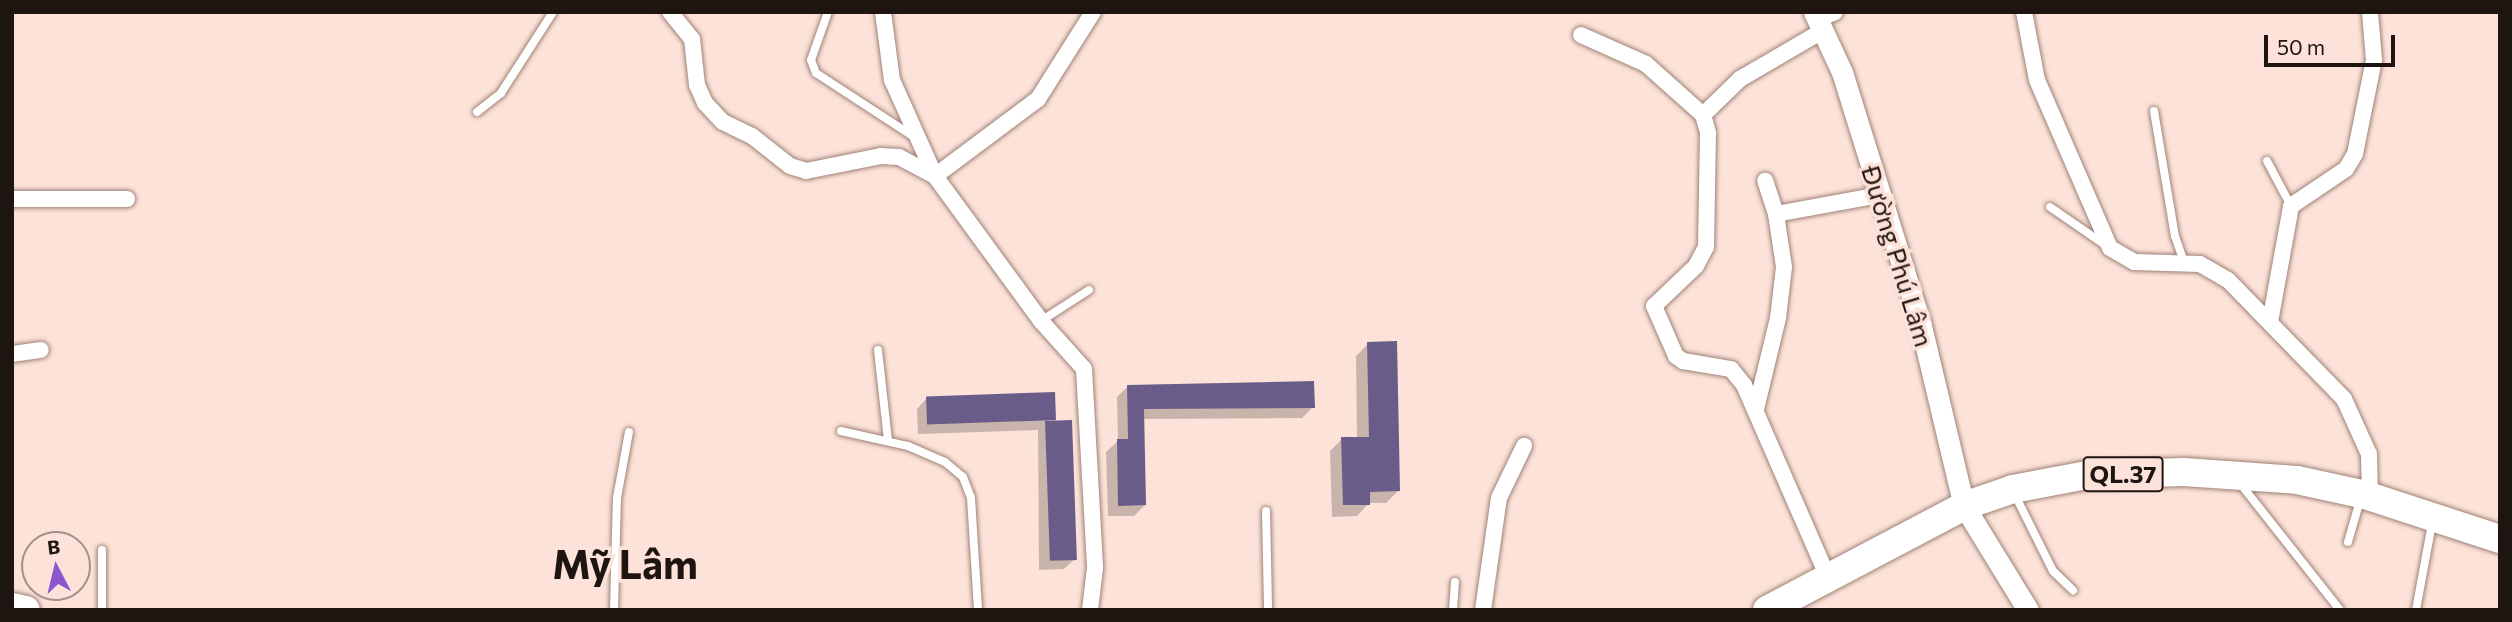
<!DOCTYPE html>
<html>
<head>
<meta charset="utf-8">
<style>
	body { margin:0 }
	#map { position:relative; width:2512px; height:622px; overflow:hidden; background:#fce2d8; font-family:Commissioner,sans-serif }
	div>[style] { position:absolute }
	.shadow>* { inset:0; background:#0003 }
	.building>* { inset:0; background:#6a5c88; transform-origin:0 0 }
	.roads { filter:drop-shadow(0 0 2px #9f8277) drop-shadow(0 0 2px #9f8277) }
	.lane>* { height:8px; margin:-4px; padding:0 4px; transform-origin:4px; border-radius:4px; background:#fff }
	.street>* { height:16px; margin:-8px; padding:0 8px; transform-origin:8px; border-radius:8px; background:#fff }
	.secondary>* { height:21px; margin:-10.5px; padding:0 10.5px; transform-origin:10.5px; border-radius:10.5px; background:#fff }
	.highway>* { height:28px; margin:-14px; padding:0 14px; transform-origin:14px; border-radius:14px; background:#fff }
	span { translate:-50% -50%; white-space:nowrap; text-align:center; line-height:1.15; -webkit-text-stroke:7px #fce2d8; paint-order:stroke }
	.shield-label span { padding:2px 5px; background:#fce2d8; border:2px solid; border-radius:5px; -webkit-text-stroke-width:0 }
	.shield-label { font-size:24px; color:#1f1510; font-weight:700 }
	.street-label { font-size:26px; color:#1f1510 }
	.town-label { font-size:40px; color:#1f1510; font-weight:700 }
	.frame { position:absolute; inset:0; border:14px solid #1f1510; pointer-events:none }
	.north { position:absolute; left:21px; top:531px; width:70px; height:70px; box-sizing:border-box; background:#fce2d8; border:2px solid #a49088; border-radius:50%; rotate:353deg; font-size:19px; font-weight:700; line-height:28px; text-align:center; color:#1f1510 }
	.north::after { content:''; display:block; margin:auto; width:24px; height:32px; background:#8b56ce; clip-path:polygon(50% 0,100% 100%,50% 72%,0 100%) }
	.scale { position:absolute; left:2264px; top:35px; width:131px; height:32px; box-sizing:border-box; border:4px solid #1f1510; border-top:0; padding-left:9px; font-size:21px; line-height:24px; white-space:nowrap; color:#1f1510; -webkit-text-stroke:5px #fce2d8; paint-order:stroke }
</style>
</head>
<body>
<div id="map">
	<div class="shadow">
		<i style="clip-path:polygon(1368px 344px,1398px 491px,1386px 503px,1369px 503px,1357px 516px,1332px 517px,1330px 451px,1342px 439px,1357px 438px,1356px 356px)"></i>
		<i style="clip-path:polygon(1128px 386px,1313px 407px,1302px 418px,1143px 419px,1145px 505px,1134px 516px,1108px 516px,1106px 452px,1118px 441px,1117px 397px)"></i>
		<i style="clip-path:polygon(926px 399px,1055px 420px,1074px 560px,1064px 569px,1039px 570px,1038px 430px,918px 434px,917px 409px)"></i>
	</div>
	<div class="building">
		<i style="clip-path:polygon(1397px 341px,1400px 491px,1370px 492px,1370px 505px,1343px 505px,1341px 437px,1369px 437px,1367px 342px)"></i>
		<i style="clip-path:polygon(1314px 381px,1315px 408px,1144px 409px,1146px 505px,1118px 506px,1117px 439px,1128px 439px,1127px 385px)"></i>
		<i style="left:1055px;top:392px;width:28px;height:129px;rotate:88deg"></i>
		<i style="left:1072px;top:420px;width:140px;height:27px;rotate:88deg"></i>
	</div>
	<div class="roads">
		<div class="lane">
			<i style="left:828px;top:12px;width:51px;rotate:109.5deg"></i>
			<i style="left:811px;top:60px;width:14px;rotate:69deg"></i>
			<i style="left:816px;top:73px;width:117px;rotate:33.1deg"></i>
			<i style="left:2154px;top:111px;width:127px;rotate:80.5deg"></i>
			<i style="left:2175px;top:236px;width:28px;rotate:71deg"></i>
			<i style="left:477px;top:112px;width:31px;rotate:-38deg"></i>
			<i style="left:501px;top:93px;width:96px;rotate:-57.3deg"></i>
			<i style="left:2267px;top:161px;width:51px;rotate:61.9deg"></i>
			<i style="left:2050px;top:207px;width:67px;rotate:34.6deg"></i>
			<i style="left:1041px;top:321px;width:57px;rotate:-32.9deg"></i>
			<i style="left:878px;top:350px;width:91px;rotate:83.7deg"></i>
			<i style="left:841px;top:431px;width:69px;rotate:12.6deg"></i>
			<i style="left:908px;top:446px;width:40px;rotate:23.4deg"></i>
			<i style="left:945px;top:462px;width:23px;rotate:40deg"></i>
			<i style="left:963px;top:477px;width:22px;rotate:69deg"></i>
			<i style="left:971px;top:498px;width:112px;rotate:86.4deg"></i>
			<i style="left:2239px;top:482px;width:163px;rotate:51.7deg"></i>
			<i style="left:2015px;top:495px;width:85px;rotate:63.4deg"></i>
			<i style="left:2053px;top:571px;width:28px;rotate:44deg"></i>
			<i style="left:1266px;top:511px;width:99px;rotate:88.8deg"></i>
			<i style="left:2348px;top:542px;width:47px;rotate:-73.9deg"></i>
			<i style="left:102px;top:610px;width:60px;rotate:-90deg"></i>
			<i style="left:614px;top:610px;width:112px;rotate:-88.5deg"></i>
			<i style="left:617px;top:498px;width:67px;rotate:-79.7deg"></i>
			<i style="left:1453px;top:610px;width:28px;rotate:-86deg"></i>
			<i style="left:2416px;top:610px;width:87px;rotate:-79.5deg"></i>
		</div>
		<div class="street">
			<i style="left:670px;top:12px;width:35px;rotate:51deg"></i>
			<i style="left:692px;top:39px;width:46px;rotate:83.8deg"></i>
			<i style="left:697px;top:85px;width:20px;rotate:66deg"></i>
			<i style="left:705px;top:103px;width:26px;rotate:47deg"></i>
			<i style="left:723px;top:122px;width:32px;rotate:26deg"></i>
			<i style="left:752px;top:136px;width:48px;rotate:38.3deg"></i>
			<i style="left:790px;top:166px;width:17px;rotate:17deg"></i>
			<i style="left:806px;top:171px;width:76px;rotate:-11.3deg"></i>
			<i style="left:881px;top:156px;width:18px;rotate:3deg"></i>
			<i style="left:899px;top:157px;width:41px;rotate:27.8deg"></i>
			<i style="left:935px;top:176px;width:129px;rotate:-36.8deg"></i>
			<i style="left:1038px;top:99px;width:103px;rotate:-57.7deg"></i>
			<i style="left:883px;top:12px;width:69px;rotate:82.5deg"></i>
			<i style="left:892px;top:80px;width:105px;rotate:65.9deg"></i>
			<i style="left:935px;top:176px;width:180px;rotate:53.8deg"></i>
			<i style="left:1041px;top:321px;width:64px;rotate:48.1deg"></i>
			<i style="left:1084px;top:369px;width:199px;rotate:86.8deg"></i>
			<i style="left:1095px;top:568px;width:42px;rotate:96.8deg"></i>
			<i style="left:2024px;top:12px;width:69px;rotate:79.2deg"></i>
			<i style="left:2037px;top:80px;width:183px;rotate:66.5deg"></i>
			<i style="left:2110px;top:248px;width:28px;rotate:30deg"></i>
			<i style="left:2134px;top:262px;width:66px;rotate:1.7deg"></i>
			<i style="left:2200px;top:264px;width:32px;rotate:30deg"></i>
			<i style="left:2228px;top:280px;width:166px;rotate:45.7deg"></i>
			<i style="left:2344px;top:399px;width:60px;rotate:65.6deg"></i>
			<i style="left:2369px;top:454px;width:43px;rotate:88.7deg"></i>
			<i style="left:1818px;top:19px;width:18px;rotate:-22deg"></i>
			<i style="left:1581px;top:35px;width:71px;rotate:24deg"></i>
			<i style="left:1646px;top:64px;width:76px;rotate:41.8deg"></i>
			<i style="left:1703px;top:115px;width:19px;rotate:74deg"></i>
			<i style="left:1708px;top:133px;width:114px;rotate:91deg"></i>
			<i style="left:1706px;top:247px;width:21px;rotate:118deg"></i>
			<i style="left:1696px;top:266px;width:58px;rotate:136.4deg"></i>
			<i style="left:1654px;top:306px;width:55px;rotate:66.3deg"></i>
			<i style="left:1676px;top:356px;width:9px;rotate:36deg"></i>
			<i style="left:1683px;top:361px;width:49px;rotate:9.5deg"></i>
			<i style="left:1731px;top:369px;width:21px;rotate:51deg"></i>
			<i style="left:1744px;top:385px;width:207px;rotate:66.4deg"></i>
			<i style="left:1703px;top:115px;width:52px;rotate:-44.2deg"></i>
			<i style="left:1740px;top:79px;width:97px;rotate:-30.3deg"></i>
			<i style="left:12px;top:199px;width:115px"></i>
			<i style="left:1776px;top:214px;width:106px;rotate:-10.4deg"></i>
			<i style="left:2270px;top:322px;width:118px;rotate:-79.7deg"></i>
			<i style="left:2291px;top:206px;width:66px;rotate:-33.9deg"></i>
			<i style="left:2346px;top:169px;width:17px;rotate:-59deg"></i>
			<i style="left:2355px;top:154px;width:96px;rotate:-78.6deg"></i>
			<i style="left:2374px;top:60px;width:48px;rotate:-94.8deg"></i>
			<i style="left:12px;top:354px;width:29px;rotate:-8deg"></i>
			<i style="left:1756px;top:409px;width:94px;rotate:-76.4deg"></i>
			<i style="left:1778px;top:318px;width:51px;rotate:-83.3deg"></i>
			<i style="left:1784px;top:267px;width:54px;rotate:-98.6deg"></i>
			<i style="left:1776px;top:214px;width:35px;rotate:-108deg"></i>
			<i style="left:1483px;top:610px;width:113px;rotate:-81.9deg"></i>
			<i style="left:1499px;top:498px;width:58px;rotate:-64.3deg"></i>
		</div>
		<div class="secondary">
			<i style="left:1814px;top:12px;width:66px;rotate:65deg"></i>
			<i style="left:1842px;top:72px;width:266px;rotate:72.7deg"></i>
			<i style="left:1921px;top:326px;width:185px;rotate:76.6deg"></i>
			<i style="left:1964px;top:506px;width:122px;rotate:58.4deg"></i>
		</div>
		<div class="highway">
			<i style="left:12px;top:607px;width:14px;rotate:12deg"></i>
			<i style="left:1767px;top:610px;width:223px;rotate:-27.8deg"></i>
			<i style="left:1964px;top:506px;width:52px;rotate:-19.1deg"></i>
			<i style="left:2013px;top:489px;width:75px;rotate:-10.7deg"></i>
			<i style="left:2087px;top:475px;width:97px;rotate:-1.8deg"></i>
			<i style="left:2184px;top:472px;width:113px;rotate:4deg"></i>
			<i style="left:2297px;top:480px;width:66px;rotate:12.2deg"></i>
			<i style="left:2362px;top:494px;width:145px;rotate:18.1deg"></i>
		</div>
	</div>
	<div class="shield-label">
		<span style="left:2123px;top:474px">QL.37</span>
	</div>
	<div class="street-label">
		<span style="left:1898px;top:256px;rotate:73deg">Đường Phú Lâm</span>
	</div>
	<div class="town-label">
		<span style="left:625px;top:563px">Mỹ Lâm</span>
	</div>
	<div class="frame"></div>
	<div class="north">B</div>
	<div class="scale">50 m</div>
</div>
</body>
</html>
